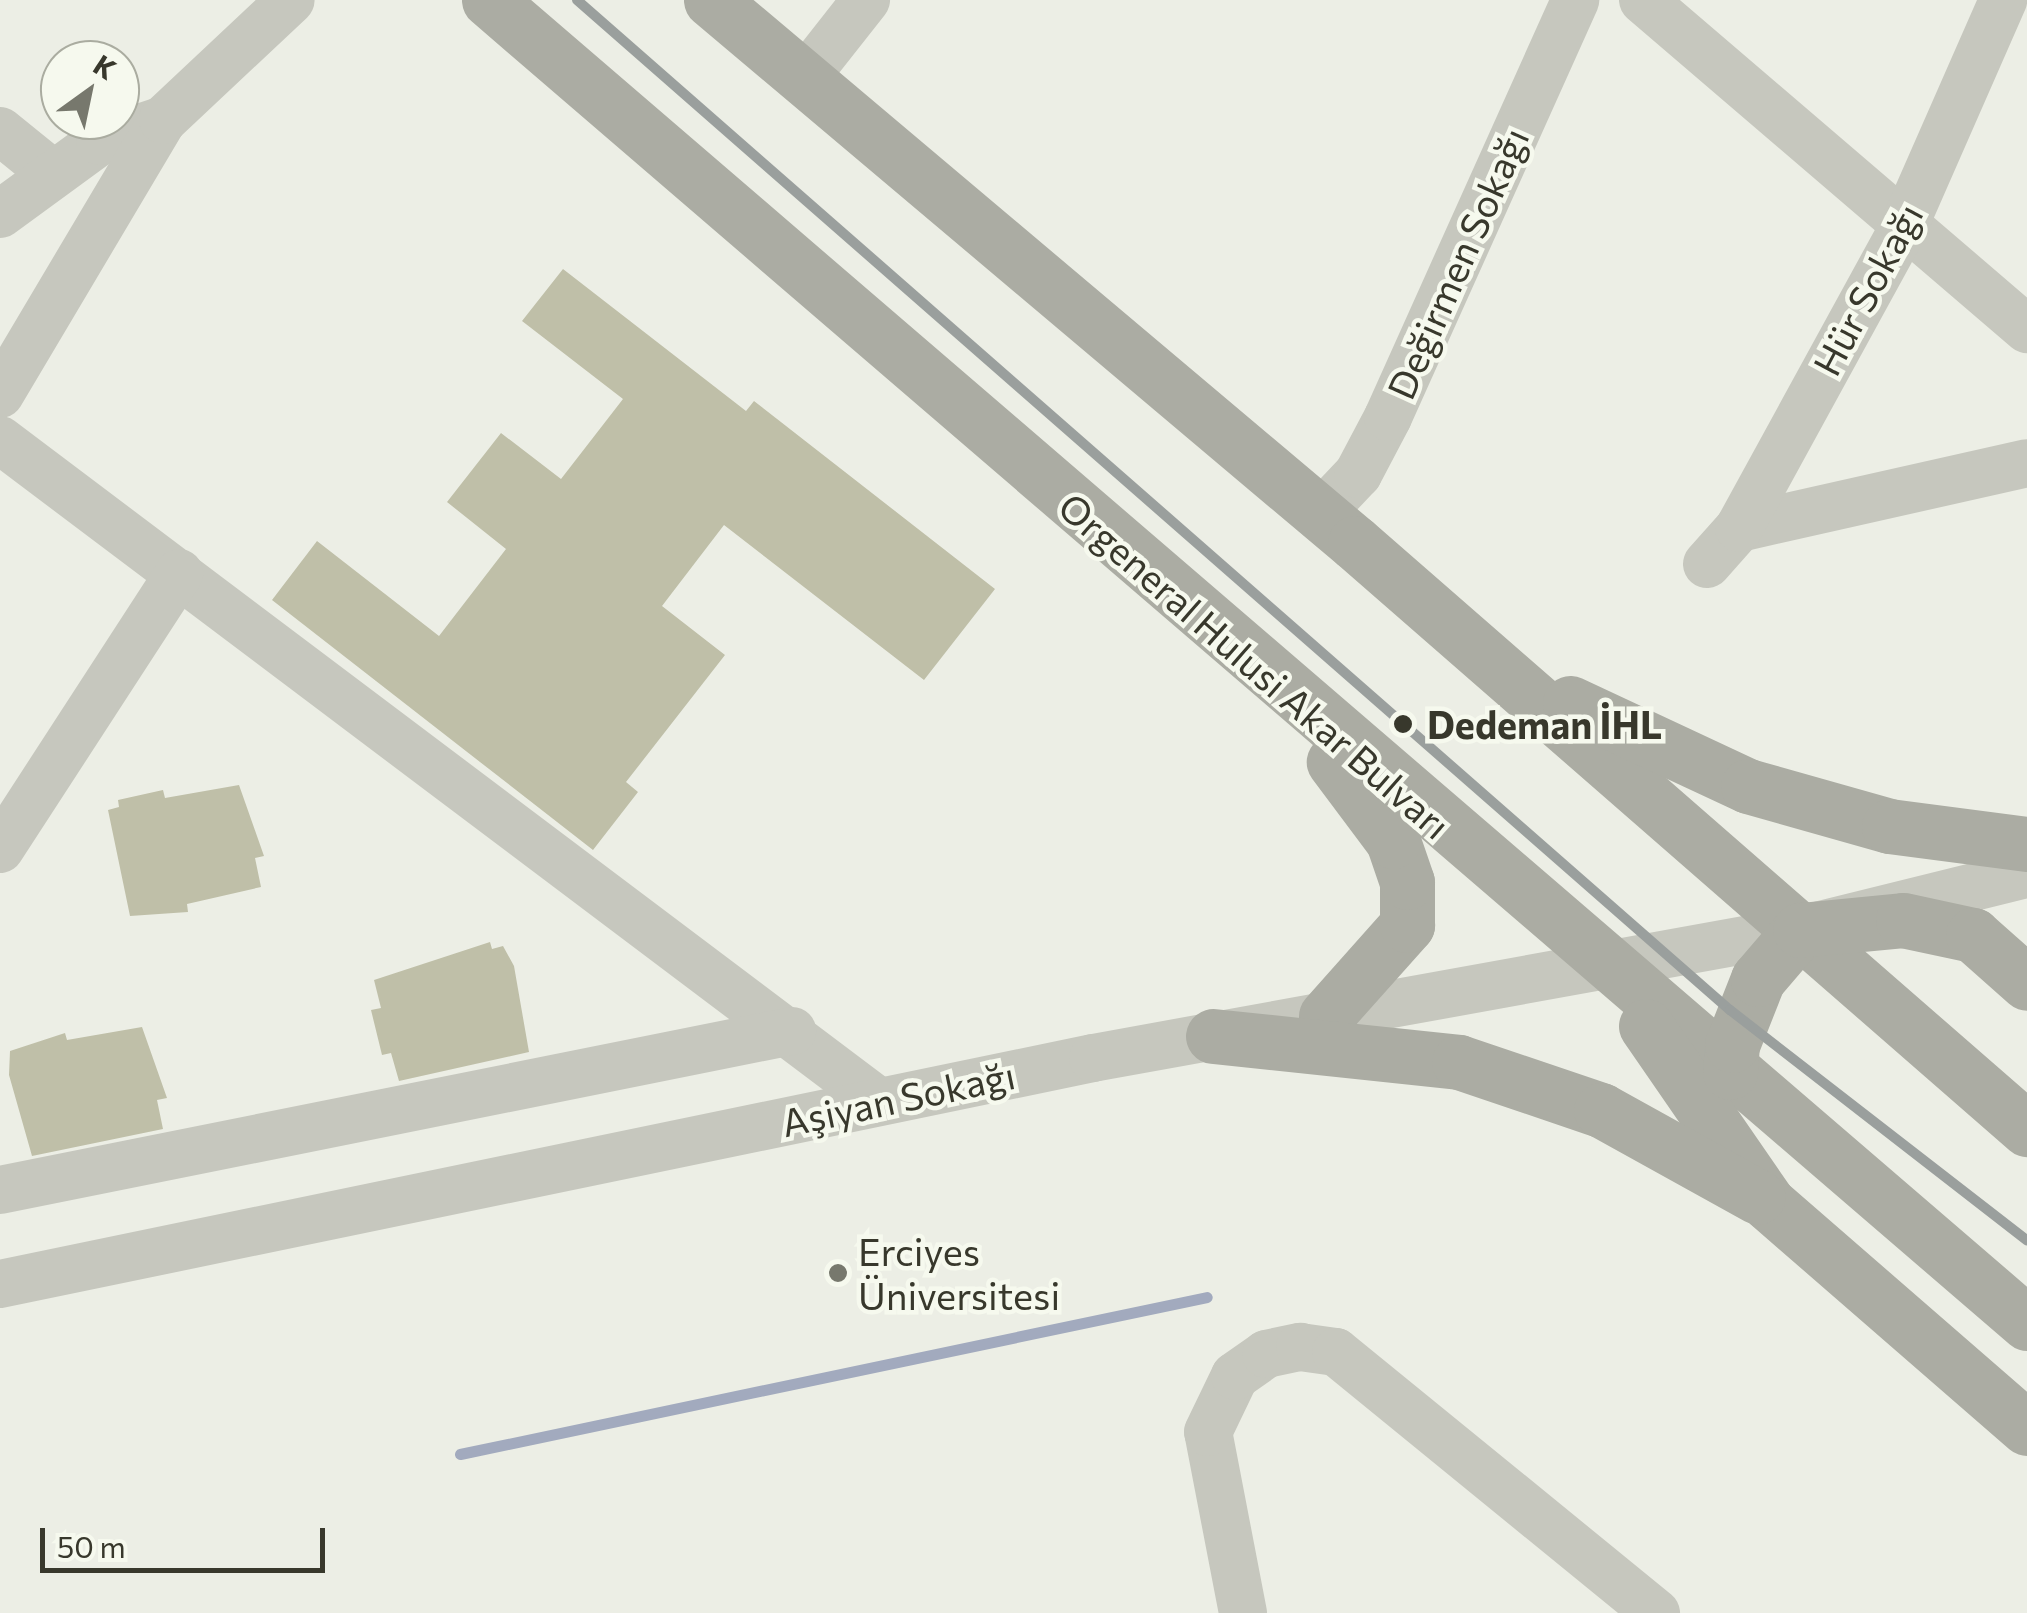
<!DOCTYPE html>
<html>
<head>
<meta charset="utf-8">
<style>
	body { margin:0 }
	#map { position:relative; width:2027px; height:1613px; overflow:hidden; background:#eceee5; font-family:Commissioner,sans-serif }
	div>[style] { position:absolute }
	.stream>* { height:11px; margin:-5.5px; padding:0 5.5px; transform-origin:5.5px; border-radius:5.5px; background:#a2aabe }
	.building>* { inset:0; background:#bfbfa8 }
	.minor>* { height:48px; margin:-24px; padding:0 24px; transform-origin:24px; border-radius:24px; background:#c6c7be }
	.major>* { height:55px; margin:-27.5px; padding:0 27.5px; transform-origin:27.5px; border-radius:27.5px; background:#abaca3 }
	.tram-1>* { height:10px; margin:-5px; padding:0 5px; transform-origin:5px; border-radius:5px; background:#9a9f9d }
	.dots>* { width:28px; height:28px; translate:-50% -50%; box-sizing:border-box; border:5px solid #f6f9ee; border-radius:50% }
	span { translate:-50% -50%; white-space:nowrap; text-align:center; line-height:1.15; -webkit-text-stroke:9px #f6f9ee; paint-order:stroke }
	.street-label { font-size:38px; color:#38382c }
	.stop-label { font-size:38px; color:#38382c; font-weight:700 }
	.left { translate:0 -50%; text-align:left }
	.poi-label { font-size:38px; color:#38382c }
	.north { position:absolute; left:40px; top:40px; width:100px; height:100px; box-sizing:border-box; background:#f6f9ee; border:2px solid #aaaca0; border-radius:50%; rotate:33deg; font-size:28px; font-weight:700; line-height:40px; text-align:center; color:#38382c }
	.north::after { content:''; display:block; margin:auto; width:35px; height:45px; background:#77786d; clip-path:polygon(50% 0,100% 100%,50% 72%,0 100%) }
	.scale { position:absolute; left:40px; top:1528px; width:285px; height:45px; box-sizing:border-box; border:5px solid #38382c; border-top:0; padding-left:12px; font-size:30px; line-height:35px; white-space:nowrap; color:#38382c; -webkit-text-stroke:8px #f6f9ee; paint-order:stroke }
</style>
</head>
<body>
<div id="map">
	<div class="stream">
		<i style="left:460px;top:1454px;width:763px;rotate:-11.87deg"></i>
	</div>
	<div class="building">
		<i style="clip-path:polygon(563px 269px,746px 411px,754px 401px,995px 589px,924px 680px,724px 525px,662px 606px,725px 655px,626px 782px,638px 792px,593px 850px,272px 600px,317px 541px,439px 636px,506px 549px,447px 502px,501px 433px,561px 479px,623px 399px,522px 321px)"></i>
		<i style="clip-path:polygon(239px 785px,264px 856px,255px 858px,261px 887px,187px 904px,188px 912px,130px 916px,108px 810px,119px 807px,118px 800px,163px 790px,165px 798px)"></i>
		<i style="clip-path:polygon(490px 942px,492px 949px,503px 946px,514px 966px,529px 1052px,399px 1081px,391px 1053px,382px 1055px,371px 1010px,381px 1008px,374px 980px)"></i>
		<i style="clip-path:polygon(142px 1027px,167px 1098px,157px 1100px,163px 1129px,32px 1156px,9px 1075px,10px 1051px,65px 1033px,67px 1040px)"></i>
	</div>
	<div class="minor">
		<i style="left:1643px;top:0;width:506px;rotate:40.59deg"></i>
		<i style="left:803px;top:80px;width:102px;rotate:-51.8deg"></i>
		<i style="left:0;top:131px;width:67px;rotate:38.9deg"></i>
		<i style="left:0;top:214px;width:124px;rotate:-36.1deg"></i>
		<i style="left:100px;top:141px;width:66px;rotate:-18.4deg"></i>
		<i style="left:0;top:394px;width:319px;rotate:-59.3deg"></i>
		<i style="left:163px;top:120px;width:175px;rotate:-43.2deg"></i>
		<i style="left:0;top:440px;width:1100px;rotate:36.98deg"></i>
		<i style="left:1320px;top:514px;width:55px;rotate:-46.5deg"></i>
		<i style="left:1358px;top:474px;width:64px;rotate:-62.2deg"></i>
		<i style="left:1388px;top:417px;width:457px;rotate:-65.8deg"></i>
		<i style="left:1739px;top:528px;width:295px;rotate:-12.7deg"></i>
		<i style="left:1707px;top:564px;width:48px;rotate:-48.4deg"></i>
		<i style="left:1739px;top:528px;width:344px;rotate:-61.3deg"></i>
		<i style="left:1904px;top:226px;width:247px;rotate:-66.3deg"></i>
		<i style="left:0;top:849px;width:329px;rotate:-57deg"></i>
		<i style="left:0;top:1190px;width:808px;rotate:-11.35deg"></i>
		<i style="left:0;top:1284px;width:1116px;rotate:-11.68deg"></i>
		<i style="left:1093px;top:1058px;width:718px;rotate:-10.26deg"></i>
		<i style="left:1800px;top:930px;width:234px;rotate:-13.9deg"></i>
		<i style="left:1243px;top:1613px;width:184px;rotate:-100.9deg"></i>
		<i style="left:1208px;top:1432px;width:62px;rotate:-64.3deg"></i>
		<i style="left:1235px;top:1376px;width:38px;rotate:-35deg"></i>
		<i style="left:1266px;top:1354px;width:35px;rotate:-12deg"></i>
		<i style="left:1300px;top:1347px;width:36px;rotate:8deg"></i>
		<i style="left:1336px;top:1352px;width:413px;rotate:39.2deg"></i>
	</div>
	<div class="major">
		<i style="left:489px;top:0;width:2029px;rotate:40.7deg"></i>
		<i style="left:711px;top:0;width:842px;rotate:40.14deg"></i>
		<i style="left:1355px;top:543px;width:892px;rotate:41.09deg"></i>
		<i style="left:1570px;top:703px;width:196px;rotate:25deg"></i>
		<i style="left:1748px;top:786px;width:147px;rotate:15.8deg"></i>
		<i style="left:1889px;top:826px;width:139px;rotate:7.4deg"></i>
		<i style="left:1326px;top:1016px;width:122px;rotate:-48.3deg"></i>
		<i style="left:1407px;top:925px;width:43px;rotate:-90deg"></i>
		<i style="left:1407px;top:882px;width:43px;rotate:-108.9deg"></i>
		<i style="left:1393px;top:841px;width:99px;rotate:-126.8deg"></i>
		<i style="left:1646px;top:1026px;width:215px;rotate:55.4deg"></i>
		<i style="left:1768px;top:1203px;width:343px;rotate:41deg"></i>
		<i style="left:1213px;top:1036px;width:247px;rotate:6deg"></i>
		<i style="left:1459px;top:1062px;width:150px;rotate:18.7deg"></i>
		<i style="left:1601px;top:1110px;width:179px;rotate:29deg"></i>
		<i style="left:1730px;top:1072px;width:27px;rotate:-86deg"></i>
		<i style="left:1732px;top:1045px;width:71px;rotate:-68.5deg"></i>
		<i style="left:1758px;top:979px;width:65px;rotate:-49.4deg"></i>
		<i style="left:1800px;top:930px;width:103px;rotate:-5.5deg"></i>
		<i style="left:1903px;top:920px;width:72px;rotate:12.1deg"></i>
		<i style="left:1973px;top:935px;width:72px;rotate:41.6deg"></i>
	</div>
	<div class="tram-1">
		<i style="left:577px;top:0;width:1533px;rotate:41.22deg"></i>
		<i style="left:1730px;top:1010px;width:376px;rotate:37.8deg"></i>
	</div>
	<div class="dots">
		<i style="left:1403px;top:724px;background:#38382c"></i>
		<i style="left:838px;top:1273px;background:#77786d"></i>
	</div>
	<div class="street-label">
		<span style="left:1457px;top:263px;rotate:-66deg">Değirmen Sokağı</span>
		<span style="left:1867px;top:289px;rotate:-62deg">Hür Sokağı</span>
		<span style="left:1255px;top:665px;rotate:41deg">Orgeneral Hulusi Akar Bulvarı</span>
		<span style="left:898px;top:1098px;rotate:-12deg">Aşiyan Sokağı</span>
	</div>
	<div class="stop-label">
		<span class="left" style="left:1427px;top:724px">Dedeman İHL</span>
	</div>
	<div class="poi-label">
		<span class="left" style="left:858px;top:1273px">Erciyes<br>Üniversitesi</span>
	</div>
	<div class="north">K</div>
	<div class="scale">50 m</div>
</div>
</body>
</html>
